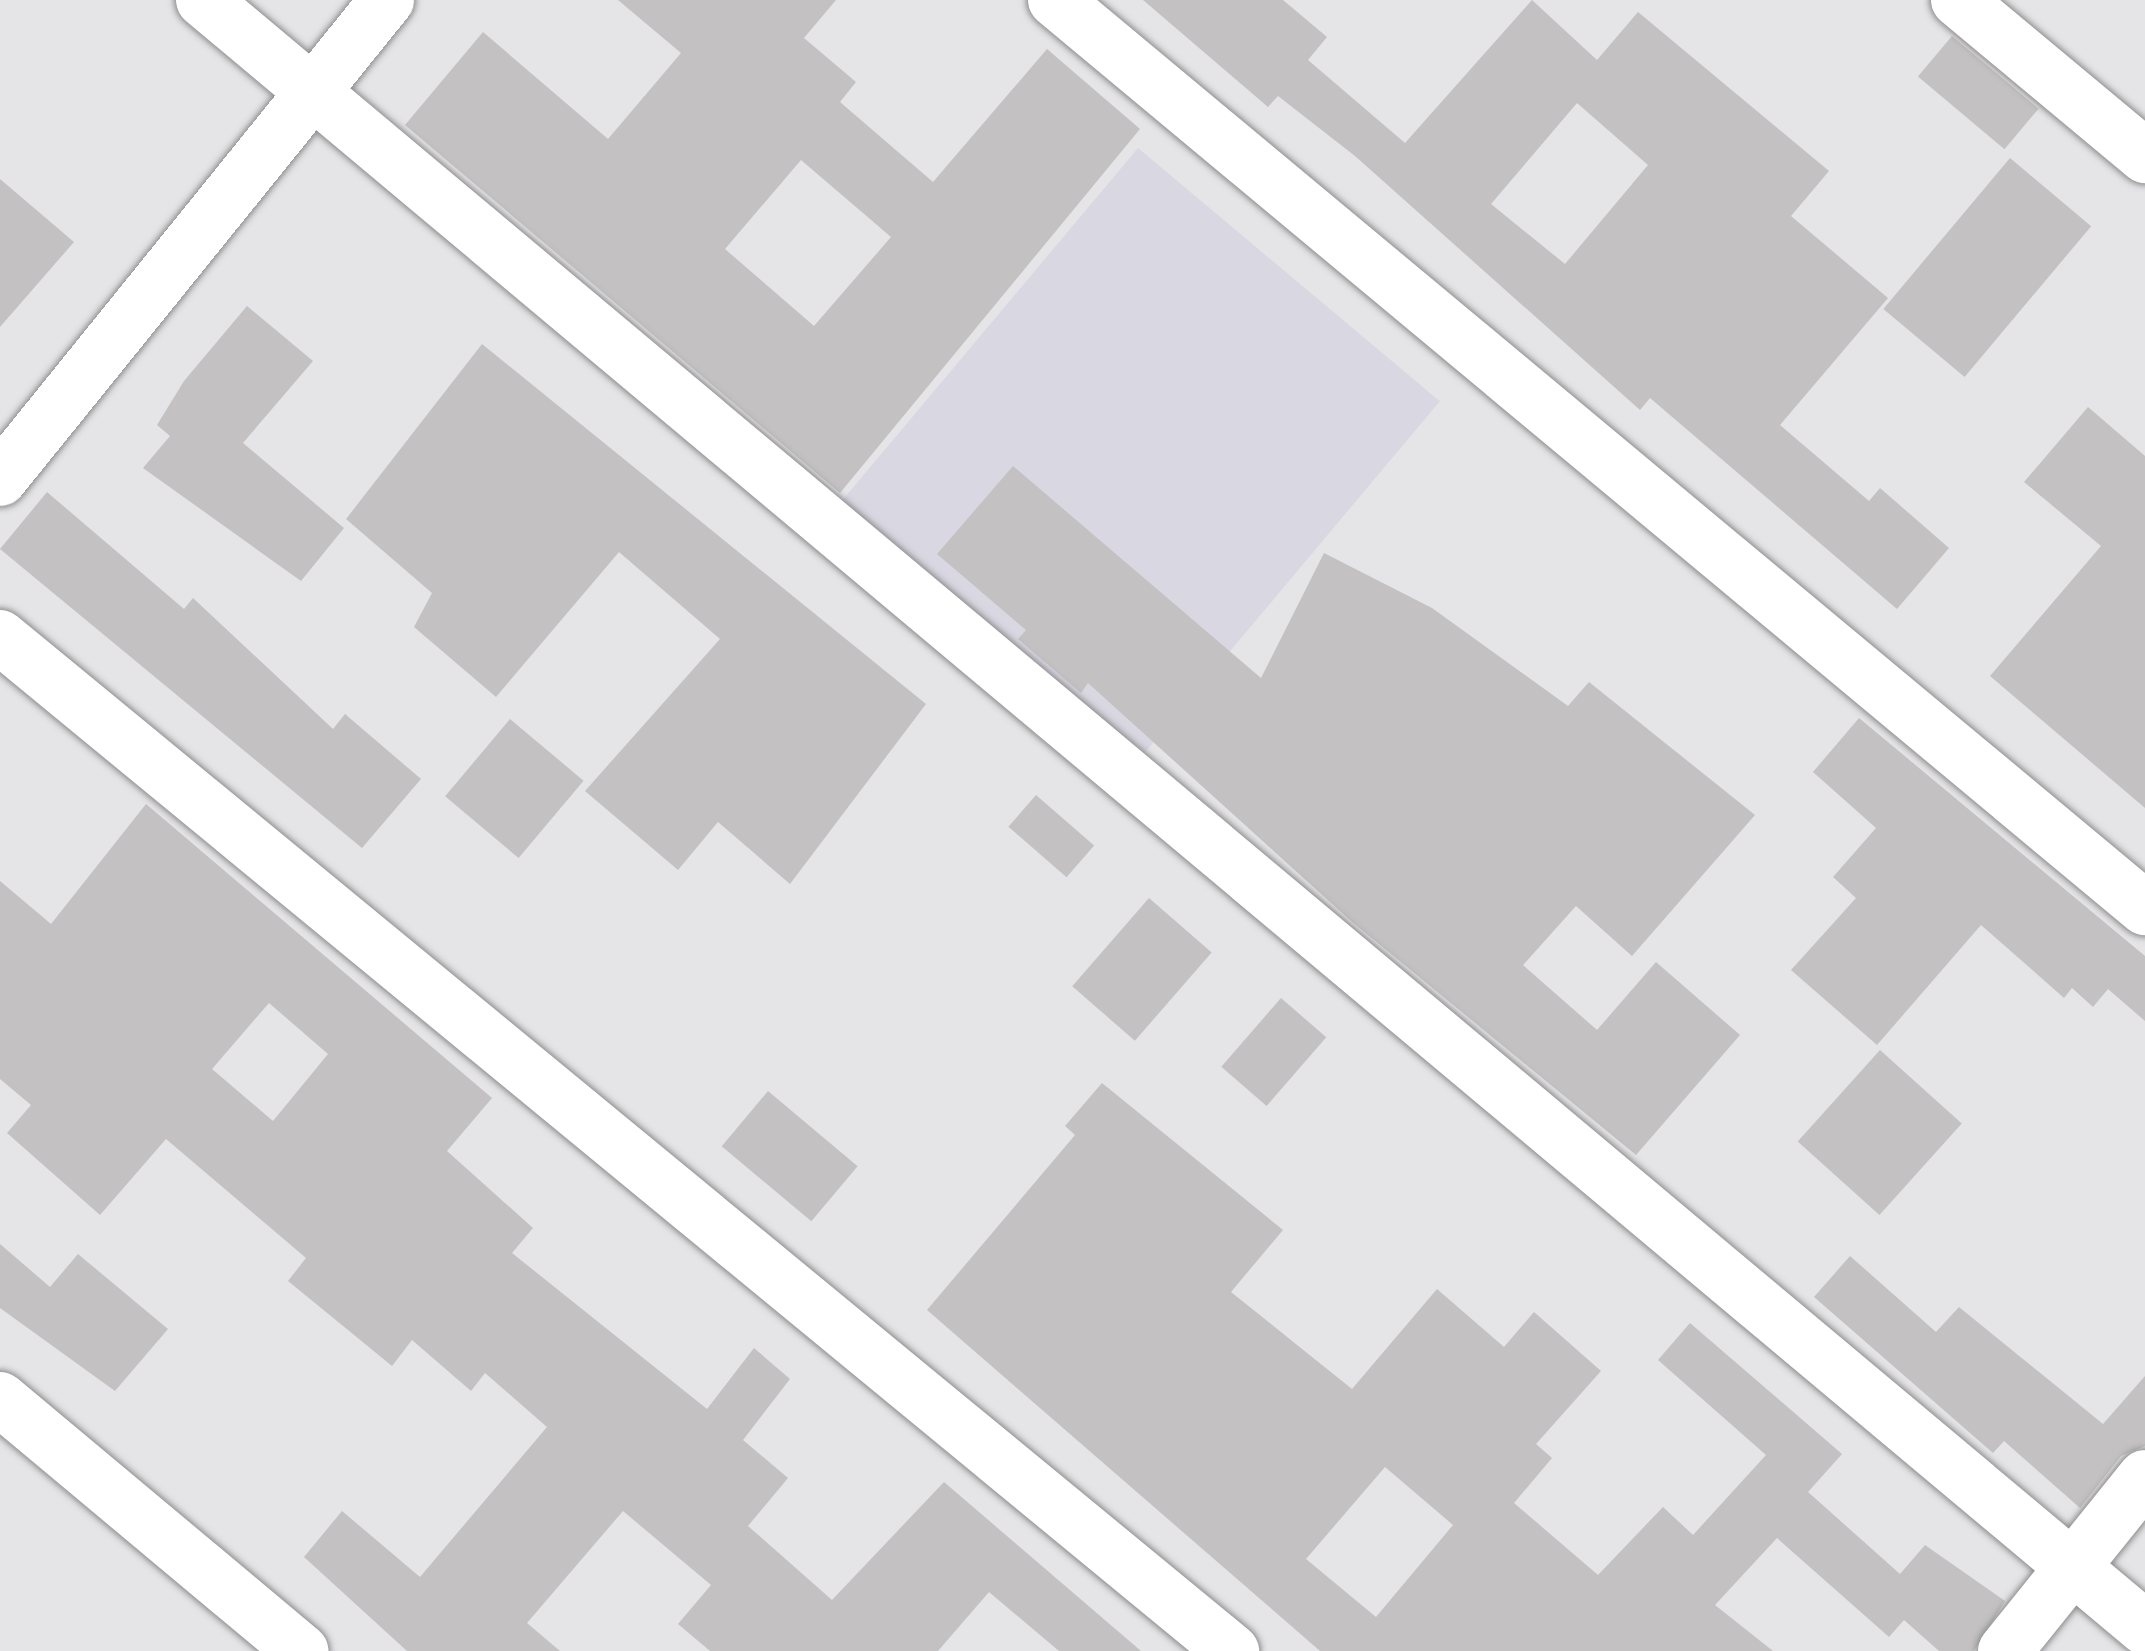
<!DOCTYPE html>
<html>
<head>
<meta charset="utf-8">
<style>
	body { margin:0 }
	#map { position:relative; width:2145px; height:1651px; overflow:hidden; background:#e5e5e7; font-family:"Roboto Serif",serif }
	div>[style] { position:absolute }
	.built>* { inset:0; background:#d9d8e2; transform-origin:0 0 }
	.building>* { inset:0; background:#c3c1c1; transform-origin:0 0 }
	.roads { filter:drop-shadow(0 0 3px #8e8e90) drop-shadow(0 0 3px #8e8e90) }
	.minor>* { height:54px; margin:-27px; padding:0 27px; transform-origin:27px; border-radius:27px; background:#fff }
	span { translate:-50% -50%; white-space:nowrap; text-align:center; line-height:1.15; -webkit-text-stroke:10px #f2f2f4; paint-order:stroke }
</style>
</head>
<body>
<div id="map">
	<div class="built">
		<i style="left:1138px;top:148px;width:394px;height:468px;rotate:40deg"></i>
	</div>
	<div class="building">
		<i style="clip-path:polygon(evenodd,618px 0,836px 0,804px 38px,856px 82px,840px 102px,933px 182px,1047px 49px,1140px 129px,840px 493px,405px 125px,483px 32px,608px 139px,681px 53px,618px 0,801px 160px,891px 237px,814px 326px,725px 249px,801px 160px)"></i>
		<i style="clip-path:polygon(evenodd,1143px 0,1283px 0,1327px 37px,1308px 60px,1405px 143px,1532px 0,1597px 60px,1638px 12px,1829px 171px,1791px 216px,1888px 298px,1780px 425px,1869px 501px,1880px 488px,1949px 548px,1897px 609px,1650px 398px,1640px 410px,1355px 156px,1278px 96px,1268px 107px,1143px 0,1577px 103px,1648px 165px,1565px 264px,1491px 204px,1577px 103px)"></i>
		<i style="left:1952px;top:36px;width:113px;height:53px;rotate:40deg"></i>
		<i style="left:2010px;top:158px;width:106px;height:197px;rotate:40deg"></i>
		<i style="clip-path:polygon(0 179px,74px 242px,0 327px)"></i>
		<i style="clip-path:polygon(247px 306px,313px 361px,243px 443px,344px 528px,301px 581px,143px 468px,170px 436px,157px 425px,184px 381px)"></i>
		<i style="clip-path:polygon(482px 344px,926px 704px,790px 884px,718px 822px,678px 870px,585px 791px,720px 639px,619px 552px,496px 697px,414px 627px,432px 593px,346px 519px)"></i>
		<i style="clip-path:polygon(2088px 407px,2145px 456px,2145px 808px,1990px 676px,2101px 546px,2024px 482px)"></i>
		<i style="clip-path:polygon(1013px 466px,1261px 678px,1324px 553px,1432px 608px,1568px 706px,1589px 682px,1755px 815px,1632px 956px,1576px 906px,1523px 965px,1597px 1030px,1656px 962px,1740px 1035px,1636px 1155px,1351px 921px,1088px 683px,1081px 693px,1018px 639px,1026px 630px,937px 554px)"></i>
		<i style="clip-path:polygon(47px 492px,184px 609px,193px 598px,333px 729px,345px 714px,421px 779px,362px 848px,0 549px)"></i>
		<i style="clip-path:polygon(1859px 718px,2145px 956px,2145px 1021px,2108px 989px,2093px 1007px,2072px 988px,2064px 998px,1981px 925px,1877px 1045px,1791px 970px,1856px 898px,1833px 877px,1876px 828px,1813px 772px)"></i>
		<i style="left:510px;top:719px;width:96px;height:101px;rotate:40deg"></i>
		<i style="left:1036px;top:795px;width:77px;height:42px;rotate:41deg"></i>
		<i style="clip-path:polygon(evenodd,146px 804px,492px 1098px,447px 1151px,533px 1228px,512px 1253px,707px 1409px,754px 1348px,790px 1379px,743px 1440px,788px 1478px,748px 1526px,832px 1600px,944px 1482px,1141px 1651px,1059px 1651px,989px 1592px,938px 1651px,710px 1651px,678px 1624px,711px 1585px,623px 1511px,527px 1623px,560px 1651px,407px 1651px,304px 1557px,342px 1511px,420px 1577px,547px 1427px,485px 1373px,471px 1391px,412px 1340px,392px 1366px,288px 1281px,306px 1258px,166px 1139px,100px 1215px,7px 1133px,31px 1105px,0 1079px,0 881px,51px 924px,146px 804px,269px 1003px,328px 1054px,273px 1121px,212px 1069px,269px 1003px)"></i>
		<i style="left:1149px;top:898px;width:83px;height:117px;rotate:41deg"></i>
		<i style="left:1281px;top:998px;width:60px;height:91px;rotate:41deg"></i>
		<i style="left:1880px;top:1050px;width:110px;height:123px;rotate:42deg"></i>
		<i style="clip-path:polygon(evenodd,1102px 1083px,1283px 1230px,1231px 1292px,1352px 1389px,1437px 1289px,1504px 1347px,1534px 1312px,1601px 1371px,1536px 1444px,1552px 1458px,1514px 1503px,1598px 1575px,1663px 1507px,1693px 1535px,1766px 1455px,1658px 1360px,1690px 1323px,1842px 1454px,1808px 1492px,1900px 1574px,1925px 1545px,2005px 1601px,1974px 1651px,1939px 1651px,1904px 1620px,1889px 1637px,1777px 1538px,1715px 1605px,1773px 1651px,1320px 1651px,927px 1310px,1075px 1135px,1065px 1126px,1102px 1083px,1385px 1467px,1453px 1525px,1376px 1617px,1306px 1559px,1385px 1467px)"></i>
		<i style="left:768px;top:1091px;width:117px;height:72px;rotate:40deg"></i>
		<i style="clip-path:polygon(0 1244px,50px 1287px,78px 1254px,168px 1329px,115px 1391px,0 1308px)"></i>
		<i style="clip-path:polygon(1850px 1256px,1936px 1332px,1959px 1307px,2103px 1424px,2145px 1376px,2145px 1446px,2121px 1456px,2080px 1508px,2004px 1441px,1993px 1453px,1814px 1297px)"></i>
	</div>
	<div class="roads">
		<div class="minor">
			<i style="left:203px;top:0;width:2534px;rotate:39.97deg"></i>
			<i style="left:1055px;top:0;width:1419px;rotate:39.8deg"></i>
			<i style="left:1958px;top:0;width:244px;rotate:39.8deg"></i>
			<i style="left:0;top:479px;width:616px;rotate:-51.06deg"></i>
			<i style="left:0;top:637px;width:1596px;rotate:39.46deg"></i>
			<i style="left:0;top:1399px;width:393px;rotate:39.9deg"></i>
			<i style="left:2005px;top:1651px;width:223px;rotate:-51.2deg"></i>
		</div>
	</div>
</div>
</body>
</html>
